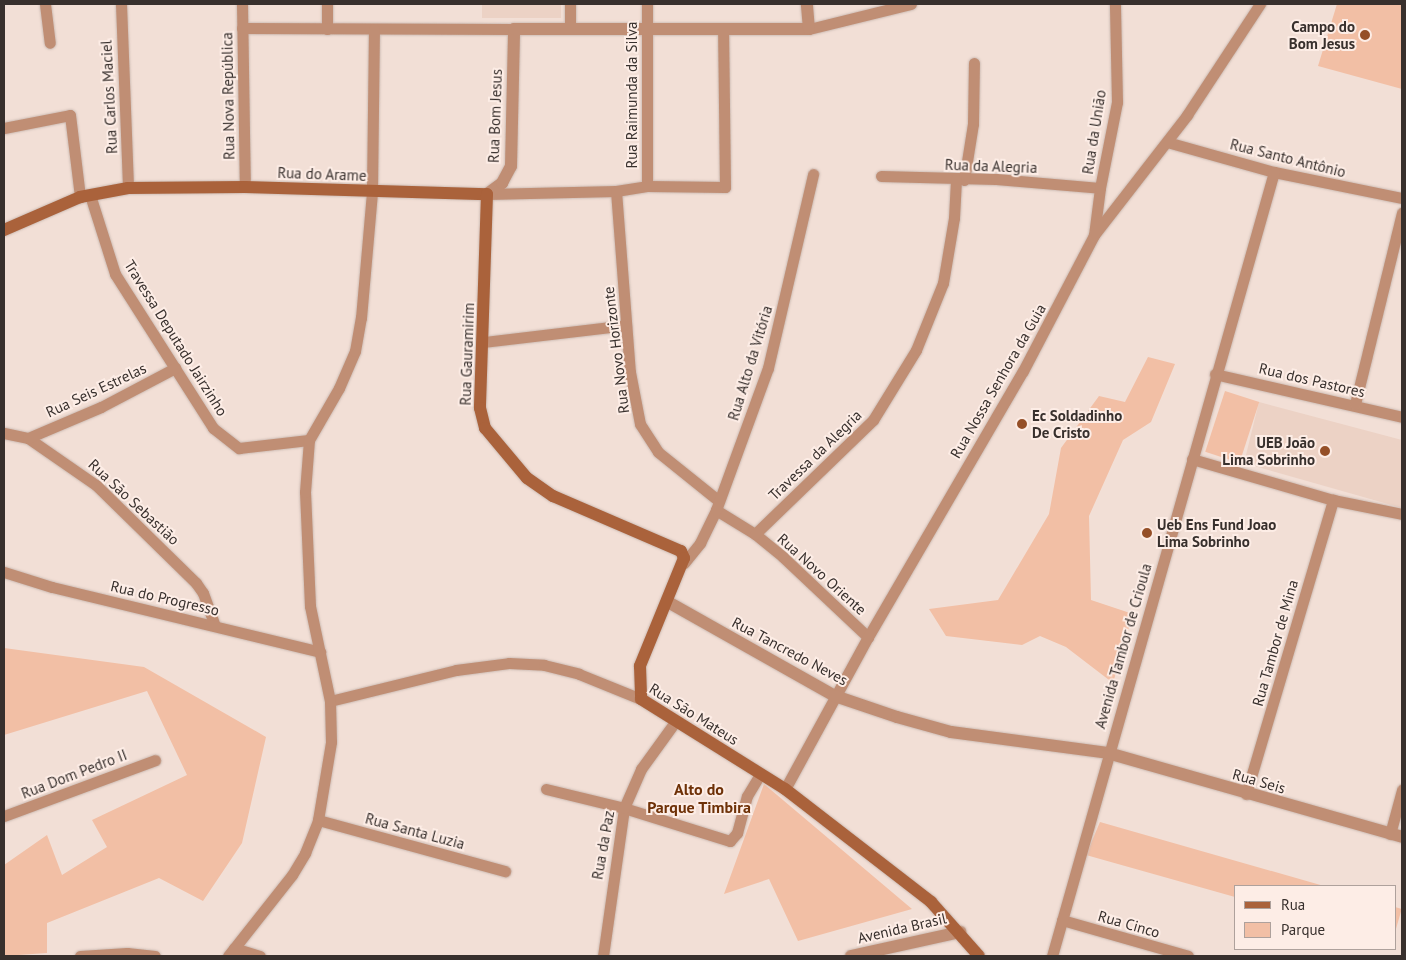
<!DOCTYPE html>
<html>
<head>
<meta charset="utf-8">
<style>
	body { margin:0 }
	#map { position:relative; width:1406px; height:960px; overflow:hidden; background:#f2dfd6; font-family:"PT Sans",sans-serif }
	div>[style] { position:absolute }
	.built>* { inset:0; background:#ecd2c5; transform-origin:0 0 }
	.green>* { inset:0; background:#f2bfa5; transform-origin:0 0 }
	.roads { filter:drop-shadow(0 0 1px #cdbcb4) drop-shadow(0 0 1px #cdbcb4) }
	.minor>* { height:11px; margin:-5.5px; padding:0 5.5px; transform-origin:5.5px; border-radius:5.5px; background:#c08e74 }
	.tertiary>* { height:12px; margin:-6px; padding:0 6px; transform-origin:6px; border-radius:6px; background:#c08e74 }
	.secondary>* { height:12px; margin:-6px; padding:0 6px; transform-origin:6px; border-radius:6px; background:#aa623b }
	.dots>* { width:14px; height:14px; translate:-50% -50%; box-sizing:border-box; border:2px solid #fdede6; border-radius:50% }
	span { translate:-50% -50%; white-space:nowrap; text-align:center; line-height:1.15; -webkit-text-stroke:4px #fdede6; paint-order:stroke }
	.poi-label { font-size:15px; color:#38302d; font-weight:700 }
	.right { translate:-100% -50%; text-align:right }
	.left { translate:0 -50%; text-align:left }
	.street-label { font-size:15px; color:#38302d }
	.neighbourhood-label { font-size:16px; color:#6e3107; font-weight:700 }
	.frame { position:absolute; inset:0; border:5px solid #38302d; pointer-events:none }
	.legend { position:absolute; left:1234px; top:885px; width:162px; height:65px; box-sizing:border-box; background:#fdede6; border:1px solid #aea19c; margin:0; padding:6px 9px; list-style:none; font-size:15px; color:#38302d }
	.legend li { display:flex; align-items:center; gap:10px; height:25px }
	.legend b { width:25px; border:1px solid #aea19c }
</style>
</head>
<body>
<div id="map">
	<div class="built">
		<i style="left:482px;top:4px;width:79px;height:14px"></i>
		<i style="clip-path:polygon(1259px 402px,1402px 440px,1402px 508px,1244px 463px)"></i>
	</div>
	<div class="green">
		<i style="clip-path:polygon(1337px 4px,1402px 4px,1402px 89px,1318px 66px)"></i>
		<i style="clip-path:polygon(1148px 357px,1175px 364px,1151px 422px,1123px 440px,1089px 516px,1091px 600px,1133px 614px,1113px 683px,1066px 647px,1040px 636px,1022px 645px,946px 636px,929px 609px,998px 600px,1049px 514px,1061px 448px,1099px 396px,1125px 402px)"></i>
		<i style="left:1225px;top:391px;width:36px;height:64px;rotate:18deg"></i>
		<i style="clip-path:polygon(4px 648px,144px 667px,266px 737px,242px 843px,203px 901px,159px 878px,47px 923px,47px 953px,4px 956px,4px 865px,47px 835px,62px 875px,107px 847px,92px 820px,187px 775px,147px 691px,4px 735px)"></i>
		<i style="clip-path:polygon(764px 784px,912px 909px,798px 941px,769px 879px,724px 894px)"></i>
		<i style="clip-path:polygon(1100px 822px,1324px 886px,1235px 886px,1235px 897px,1086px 855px)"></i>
		<i style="left:1395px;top:907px;width:7px;height:35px;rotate:16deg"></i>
	</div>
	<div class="roads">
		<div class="minor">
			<i style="left:45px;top:4px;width:39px;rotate:83deg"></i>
			<i style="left:121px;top:4px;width:184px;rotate:87.8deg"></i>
			<i style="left:242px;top:4px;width:183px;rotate:89.1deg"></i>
			<i style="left:327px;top:4px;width:25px;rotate:90deg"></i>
			<i style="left:570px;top:4px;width:25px;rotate:90deg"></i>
			<i style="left:647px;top:4px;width:182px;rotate:90deg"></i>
			<i style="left:242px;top:28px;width:272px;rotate:0.2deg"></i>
			<i style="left:809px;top:29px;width:105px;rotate:-13.8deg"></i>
			<i style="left:4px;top:128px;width:67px;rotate:-11.1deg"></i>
			<i style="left:70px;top:115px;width:83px;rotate:83deg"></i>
			<i style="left:1167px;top:142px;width:111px;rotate:15.7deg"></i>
			<i style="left:1274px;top:172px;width:131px;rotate:11.5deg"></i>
			<i style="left:881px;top:176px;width:115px;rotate:1.5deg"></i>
			<i style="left:996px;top:179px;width:104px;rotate:4.9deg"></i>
			<i style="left:964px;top:180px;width:57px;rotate:-80.9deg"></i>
			<i style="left:973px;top:124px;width:61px;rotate:-89.1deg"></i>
			<i style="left:616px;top:191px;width:182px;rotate:85.6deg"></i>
			<i style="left:630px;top:372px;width:53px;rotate:79.1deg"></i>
			<i style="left:640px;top:424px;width:33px;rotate:57deg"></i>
			<i style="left:658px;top:452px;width:78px;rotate:38.8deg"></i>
			<i style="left:487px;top:194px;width:129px;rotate:-1.3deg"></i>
			<i style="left:616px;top:191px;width:31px;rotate:-9deg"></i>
			<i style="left:647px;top:186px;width:78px;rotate:0.7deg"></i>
			<i style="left:725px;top:187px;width:158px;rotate:-90.7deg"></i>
			<i style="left:90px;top:195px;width:83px;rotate:72.4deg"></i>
			<i style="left:115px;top:274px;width:183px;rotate:57.5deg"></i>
			<i style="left:213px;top:428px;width:33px;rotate:38deg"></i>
			<i style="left:239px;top:448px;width:70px;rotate:-6.5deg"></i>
			<i style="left:1094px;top:235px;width:47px;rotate:-82.7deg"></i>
			<i style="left:1100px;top:188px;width:88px;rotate:-78.8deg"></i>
			<i style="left:1117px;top:102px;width:98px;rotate:-91.2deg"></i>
			<i style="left:484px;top:342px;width:143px;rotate:-6.8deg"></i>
			<i style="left:1215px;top:374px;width:192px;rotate:12.9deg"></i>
			<i style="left:1355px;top:404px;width:197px;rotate:-76.2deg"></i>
			<i style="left:4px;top:433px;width:25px;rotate:12deg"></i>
			<i style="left:28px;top:438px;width:83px;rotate:34.7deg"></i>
			<i style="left:96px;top:485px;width:140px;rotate:44.4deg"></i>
			<i style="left:196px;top:583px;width:12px;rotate:55deg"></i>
			<i style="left:203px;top:593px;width:33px;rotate:70deg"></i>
			<i style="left:28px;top:438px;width:79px;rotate:-23deg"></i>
			<i style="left:101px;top:407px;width:84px;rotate:-27.8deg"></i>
			<i style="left:1192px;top:459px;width:147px;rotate:16.2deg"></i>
			<i style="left:1333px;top:500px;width:70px;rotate:11.5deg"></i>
			<i style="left:716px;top:510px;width:46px;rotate:31.6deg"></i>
			<i style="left:755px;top:534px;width:36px;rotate:39deg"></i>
			<i style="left:783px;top:557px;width:117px;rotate:43.3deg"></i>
			<i style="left:755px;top:534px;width:164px;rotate:-44deg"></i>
			<i style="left:873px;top:420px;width:82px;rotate:-58.4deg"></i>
			<i style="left:916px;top:350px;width:72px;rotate:-68.1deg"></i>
			<i style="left:943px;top:283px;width:66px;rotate:-80.4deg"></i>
			<i style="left:954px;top:218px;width:38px;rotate:-87deg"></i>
			<i style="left:684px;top:563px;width:26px;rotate:-51deg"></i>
			<i style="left:700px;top:543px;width:37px;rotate:-64deg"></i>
			<i style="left:716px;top:510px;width:151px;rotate:-69.9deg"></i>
			<i style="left:768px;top:368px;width:199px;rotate:-76.9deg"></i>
			<i style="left:4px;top:572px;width:50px;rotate:17.4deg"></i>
			<i style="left:52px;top:587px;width:276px;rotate:13.6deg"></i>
			<i style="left:330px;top:701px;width:130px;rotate:-13.8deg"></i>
			<i style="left:456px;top:670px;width:53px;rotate:-7.5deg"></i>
			<i style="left:509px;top:663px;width:35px;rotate:3deg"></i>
			<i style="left:544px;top:665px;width:36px;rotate:14deg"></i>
			<i style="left:579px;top:674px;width:67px;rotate:22deg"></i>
			<i style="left:546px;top:789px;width:80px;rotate:13.7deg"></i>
			<i style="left:624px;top:808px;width:111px;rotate:17.3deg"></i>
			<i style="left:730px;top:841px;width:11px;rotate:-49deg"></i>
			<i style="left:737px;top:833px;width:38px;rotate:-75deg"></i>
			<i style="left:747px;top:796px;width:26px;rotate:-59deg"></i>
			<i style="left:785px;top:789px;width:173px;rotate:-61.4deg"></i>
			<i style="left:868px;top:637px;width:308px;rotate:-59.8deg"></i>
			<i style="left:1023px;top:371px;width:153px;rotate:-62.4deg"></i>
			<i style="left:1094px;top:235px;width:152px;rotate:-52.2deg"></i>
			<i style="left:1187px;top:115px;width:133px;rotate:-56.7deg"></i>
			<i style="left:1246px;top:794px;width:307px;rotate:-73.5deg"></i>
			<i style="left:4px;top:816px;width:161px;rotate:-20.3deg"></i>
			<i style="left:318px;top:820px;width:194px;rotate:15.3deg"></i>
			<i style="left:1390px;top:834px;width:46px;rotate:-74.7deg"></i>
			<i style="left:1062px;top:920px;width:131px;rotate:15.9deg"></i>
			<i style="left:234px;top:948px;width:27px;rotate:17deg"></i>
			<i style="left:80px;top:956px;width:47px;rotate:-3.7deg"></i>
			<i style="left:127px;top:953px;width:28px;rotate:6deg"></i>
			<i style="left:228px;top:956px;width:103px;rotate:-51.7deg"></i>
			<i style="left:292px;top:875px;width:26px;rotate:-59deg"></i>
			<i style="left:305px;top:853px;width:35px;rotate:-68deg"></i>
			<i style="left:318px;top:820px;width:79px;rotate:-80.5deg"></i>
			<i style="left:331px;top:742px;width:41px;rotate:-91.4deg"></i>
			<i style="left:330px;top:701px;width:97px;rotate:-101.9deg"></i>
			<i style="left:310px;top:606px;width:114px;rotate:-92.5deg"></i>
			<i style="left:305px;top:492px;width:52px;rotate:-85.6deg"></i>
			<i style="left:309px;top:440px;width:60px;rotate:-60deg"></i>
			<i style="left:339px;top:388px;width:40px;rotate:-66.6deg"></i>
			<i style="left:355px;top:351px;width:34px;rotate:-80deg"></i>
			<i style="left:361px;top:318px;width:127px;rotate:-85deg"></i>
			<i style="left:372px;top:191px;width:162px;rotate:-89.3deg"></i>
			<i style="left:603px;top:956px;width:149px;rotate:-81.9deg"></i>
			<i style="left:624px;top:808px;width:43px;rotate:-66.4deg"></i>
			<i style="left:641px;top:769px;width:58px;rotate:-54.1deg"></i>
			<i style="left:1052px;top:956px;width:815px;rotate:-74.19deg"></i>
		</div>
		<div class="tertiary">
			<i style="left:487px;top:194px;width:19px;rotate:-36deg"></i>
			<i style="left:502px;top:183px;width:19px;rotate:-62deg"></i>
			<i style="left:511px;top:166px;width:137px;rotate:-88.7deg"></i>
			<i style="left:514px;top:29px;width:295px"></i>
			<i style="left:809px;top:29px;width:25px;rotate:-95deg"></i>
			<i style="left:668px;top:602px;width:192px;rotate:29.4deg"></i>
			<i style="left:835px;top:696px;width:65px;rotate:18.7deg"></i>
			<i style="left:897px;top:717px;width:56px;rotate:15.5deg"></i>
			<i style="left:951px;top:732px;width:158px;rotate:7.6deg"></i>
			<i style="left:1108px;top:753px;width:306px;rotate:15.9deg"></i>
			<i style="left:851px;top:956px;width:112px;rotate:-12.4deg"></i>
		</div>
		<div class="secondary">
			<i style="left:4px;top:230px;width:83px;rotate:-23.5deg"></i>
			<i style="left:80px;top:197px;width:49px;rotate:-10.6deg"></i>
			<i style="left:128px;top:188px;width:117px;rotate:-0.5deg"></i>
			<i style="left:245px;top:187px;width:242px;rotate:1.7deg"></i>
			<i style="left:487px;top:194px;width:214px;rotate:91.9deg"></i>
			<i style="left:480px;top:408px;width:21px;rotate:76deg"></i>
			<i style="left:485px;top:428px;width:65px;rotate:50deg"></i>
			<i style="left:527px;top:478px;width:32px;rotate:35deg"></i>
			<i style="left:553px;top:496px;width:139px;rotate:23.3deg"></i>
			<i style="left:681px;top:551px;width:8px;rotate:67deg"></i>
			<i style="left:684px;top:558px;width:117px;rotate:112.2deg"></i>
			<i style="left:640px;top:666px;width:33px;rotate:88deg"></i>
			<i style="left:641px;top:699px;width:170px;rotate:32deg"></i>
			<i style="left:785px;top:789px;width:185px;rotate:37.7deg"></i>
			<i style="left:931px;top:902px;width:72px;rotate:48.4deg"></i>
		</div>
	</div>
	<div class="dots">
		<i style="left:1365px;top:35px;background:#954f27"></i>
		<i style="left:1022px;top:424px;background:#954f27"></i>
		<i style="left:1325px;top:451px;background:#954f27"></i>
		<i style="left:1147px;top:533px;background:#954f27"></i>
	</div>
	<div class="poi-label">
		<span class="right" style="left:1355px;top:35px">Campo do<br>Bom Jesus</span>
		<span class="left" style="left:1032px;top:424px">Ec Soldadinho<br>De Cristo</span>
		<span class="right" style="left:1315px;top:451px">UEB João<br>Lima Sobrinho</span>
		<span class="left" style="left:1157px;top:533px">Ueb Ens Fund Joao<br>Lima Sobrinho</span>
	</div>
	<div class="street-label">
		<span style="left:632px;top:95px;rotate:-90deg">Rua Raimunda da Silva</span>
		<span style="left:228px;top:96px;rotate:-91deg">Rua Nova República</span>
		<span style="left:109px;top:97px;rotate:-93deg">Rua Carlos Maciel</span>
		<span style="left:495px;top:116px;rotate:-88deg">Rua Bom Jesus</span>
		<span style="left:1094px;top:132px;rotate:-81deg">Rua da União</span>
		<span style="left:1288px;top:158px;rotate:14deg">Rua Santo Antônio</span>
		<span style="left:991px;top:166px;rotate:2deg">Rua da Alegria</span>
		<span style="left:322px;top:174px;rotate:2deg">Rua do Arame</span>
		<span style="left:176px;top:338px;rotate:58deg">Travessa Deputado Jairzinho</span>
		<span style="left:616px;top:350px;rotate:-97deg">Rua Novo Horizonte</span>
		<span style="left:467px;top:354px;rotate:-88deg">Rua Gauramirim</span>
		<span style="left:750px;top:363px;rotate:-73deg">Rua Alto da Vitória</span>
		<span style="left:1312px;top:380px;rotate:13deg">Rua dos Pastores</span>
		<span style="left:998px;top:381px;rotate:-60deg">Rua Nossa Senhora da Guia</span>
		<span style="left:96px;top:390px;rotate:-25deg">Rua Seis Estrelas</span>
		<span style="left:815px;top:455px;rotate:-44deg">Travessa da Alegria</span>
		<span style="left:134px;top:502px;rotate:43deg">Rua São Sebastião</span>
		<span style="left:822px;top:574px;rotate:42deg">Rua Novo Oriente</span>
		<span style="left:165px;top:598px;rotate:13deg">Rua do Progresso</span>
		<span style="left:1275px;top:643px;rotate:-74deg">Rua Tambor de Mina</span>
		<span style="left:1123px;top:646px;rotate:-74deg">Avenida Tambor de Crioula</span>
		<span style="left:790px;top:651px;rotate:28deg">Rua Tancredo Neves</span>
		<span style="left:694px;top:714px;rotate:32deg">Rua São Mateus</span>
		<span style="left:74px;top:774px;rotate:-21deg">Rua Dom Pedro II</span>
		<span style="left:1259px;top:781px;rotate:16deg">Rua Seis</span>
		<span style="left:415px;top:831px;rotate:15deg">Rua Santa Luzia</span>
		<span style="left:603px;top:845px;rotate:-80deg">Rua da Paz</span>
		<span style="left:1129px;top:924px;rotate:16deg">Rua Cinco</span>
		<span style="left:902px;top:928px;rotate:-13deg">Avenida Brasil</span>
	</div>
	<div class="neighbourhood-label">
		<span style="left:699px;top:798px">Alto do<br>Parque Timbira</span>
	</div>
	<div class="frame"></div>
	<ul class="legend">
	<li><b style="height:6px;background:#aa623b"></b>Rua</li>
	<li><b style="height:14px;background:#f2bfa5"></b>Parque</li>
	</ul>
</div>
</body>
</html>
